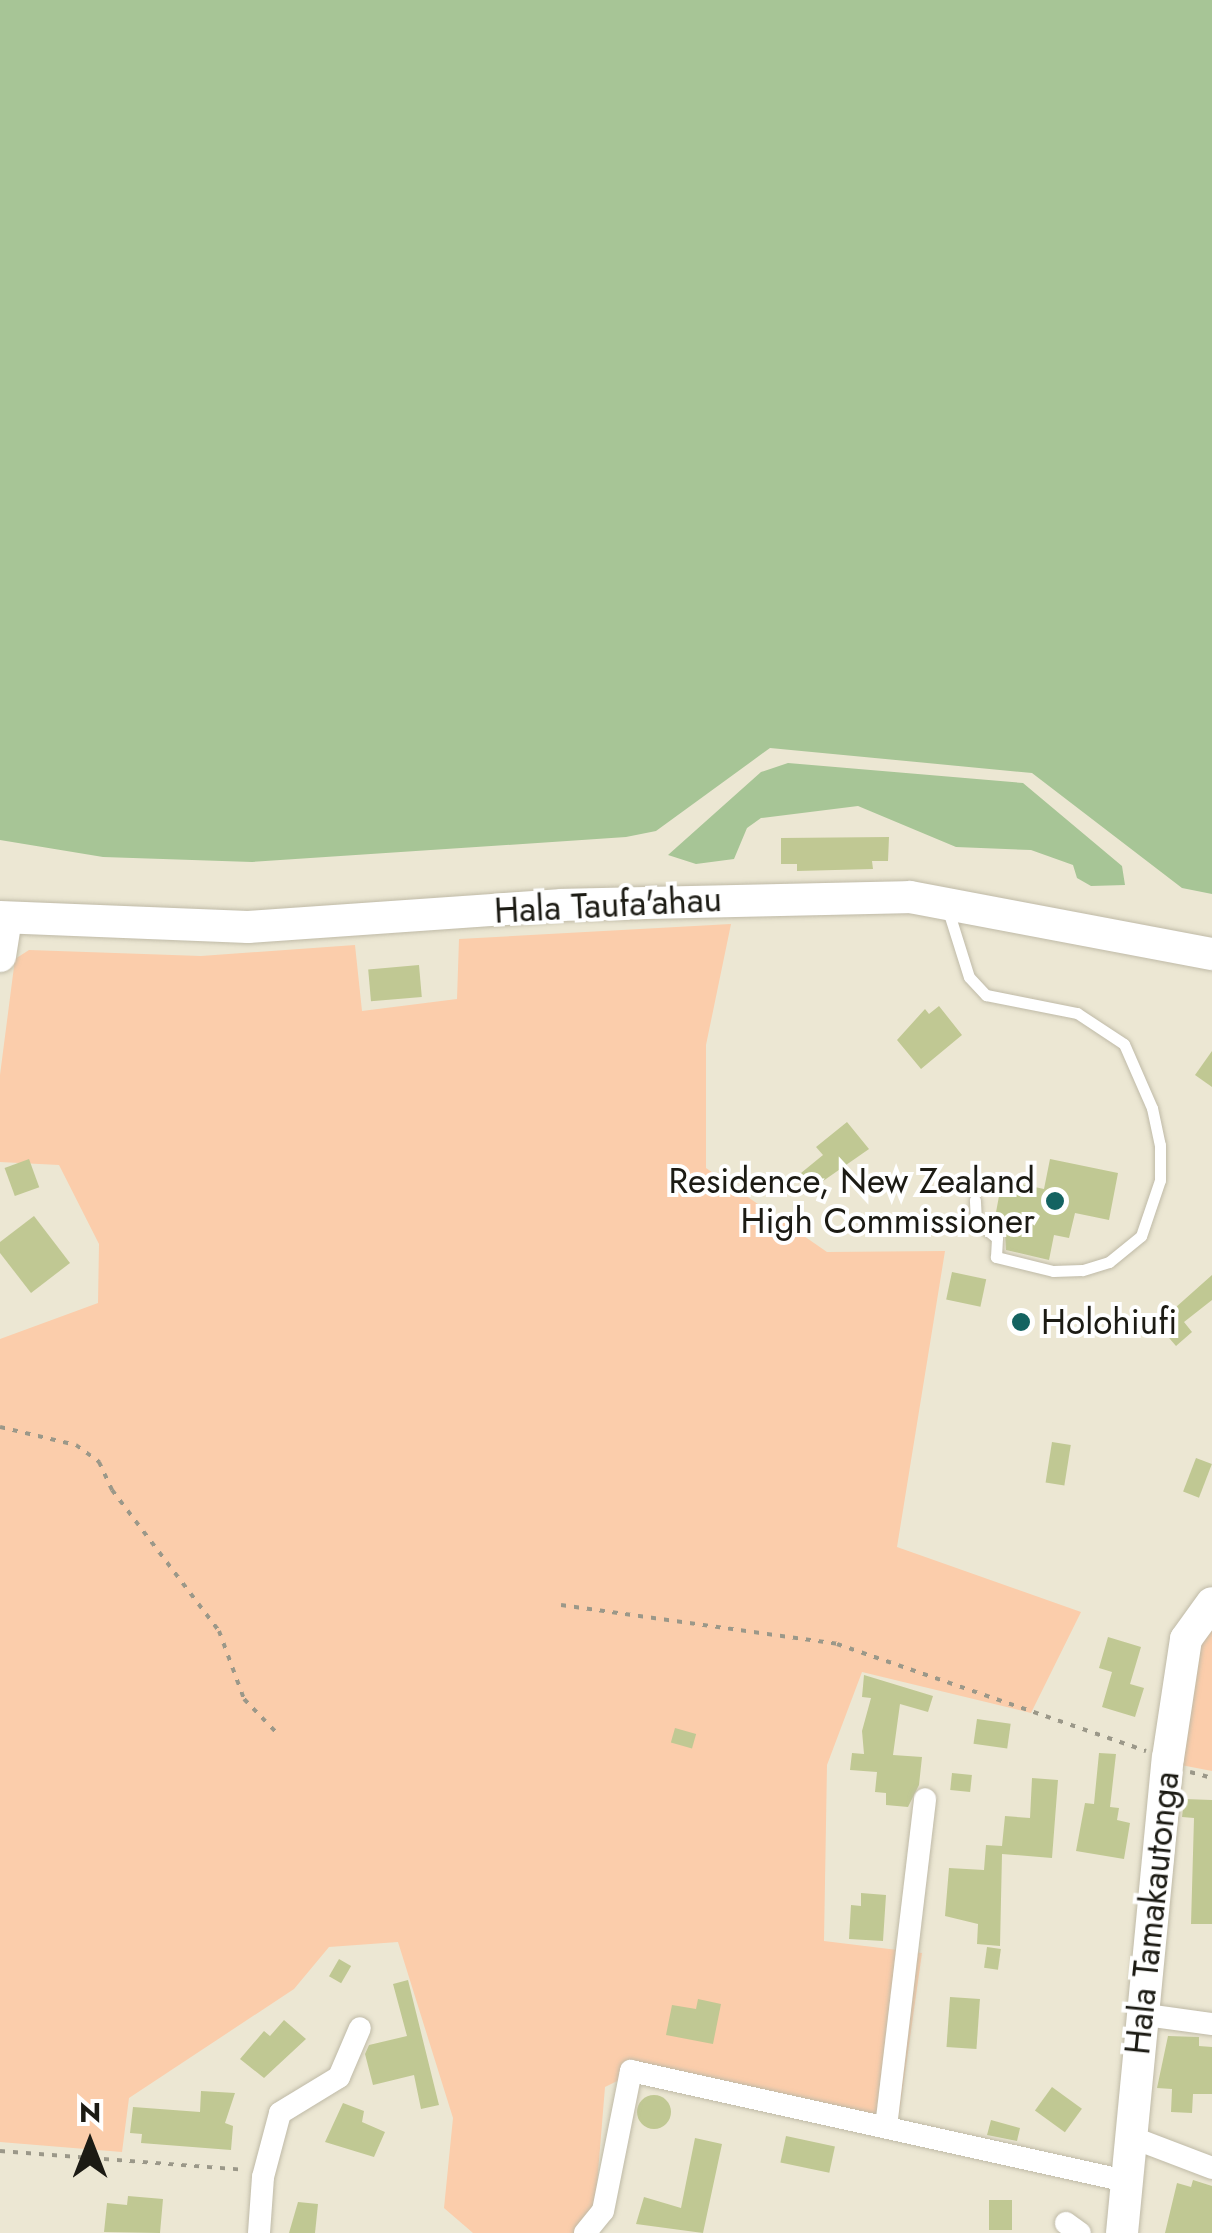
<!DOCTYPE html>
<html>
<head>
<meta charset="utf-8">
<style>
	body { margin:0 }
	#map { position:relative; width:1212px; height:2233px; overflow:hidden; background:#ece7d3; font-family:Jost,sans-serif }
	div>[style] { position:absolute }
	.green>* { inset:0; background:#fbcdab }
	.water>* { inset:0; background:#a7c596 }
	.building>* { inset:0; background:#c0c893; transform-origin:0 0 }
	.round { border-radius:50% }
	.path>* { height:4px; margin-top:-2px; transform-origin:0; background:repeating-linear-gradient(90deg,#9b9889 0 5px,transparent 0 13px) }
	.roads { filter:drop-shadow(0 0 2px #bfbaa7) drop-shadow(0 0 2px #bfbaa7) }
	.lane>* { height:11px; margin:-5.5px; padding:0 5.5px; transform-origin:5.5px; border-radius:5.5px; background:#fff }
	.street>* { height:22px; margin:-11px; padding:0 11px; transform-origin:11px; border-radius:11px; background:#fff }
	.secondary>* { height:32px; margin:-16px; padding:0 16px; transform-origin:16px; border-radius:16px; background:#fff }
	.dots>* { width:28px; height:28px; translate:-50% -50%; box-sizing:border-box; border:5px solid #fff; border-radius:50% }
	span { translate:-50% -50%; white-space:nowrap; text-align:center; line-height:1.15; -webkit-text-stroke:8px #fff; paint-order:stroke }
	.street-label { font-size:35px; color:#1c1b14 }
	.poi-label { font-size:35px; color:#1c1b14 }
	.right { translate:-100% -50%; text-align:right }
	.left { translate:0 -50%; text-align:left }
	.north { position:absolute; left:40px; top:2093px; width:100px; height:100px; -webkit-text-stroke:8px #fff; paint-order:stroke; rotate:0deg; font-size:28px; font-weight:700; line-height:40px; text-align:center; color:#1c1b14 }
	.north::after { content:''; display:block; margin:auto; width:35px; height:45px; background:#1c1b14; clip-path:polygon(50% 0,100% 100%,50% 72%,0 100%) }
</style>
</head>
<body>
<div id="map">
	<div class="green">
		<i style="clip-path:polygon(731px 924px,706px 1045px,706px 1168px,827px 1252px,945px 1251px,897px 1547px,1081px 1612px,1031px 1713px,862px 1672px,827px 1765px,824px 1941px,922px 1953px,898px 2122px,644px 2068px,605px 2087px,595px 2209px,576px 2233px,473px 2233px,444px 2208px,453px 2118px,398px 1942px,329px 1947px,294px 1989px,129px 2098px,122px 2152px,0 2142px,0 1339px,98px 1303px,99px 1244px,59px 1165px,0 1162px,0 1075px,15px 959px,29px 950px,201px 956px,355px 945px,362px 1011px,457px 999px,459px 939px)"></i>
		<i style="clip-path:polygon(1212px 1621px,1212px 1771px,1181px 1765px,1200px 1648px)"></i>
	</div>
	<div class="water">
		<i style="clip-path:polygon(0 0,1212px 0,1212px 894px,1182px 888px,1032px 773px,770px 748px,656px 831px,626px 837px,252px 862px,103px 857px,0 840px)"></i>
		<i style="clip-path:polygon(788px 763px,1023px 783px,1122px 866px,1125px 885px,1091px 886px,1077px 878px,1073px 865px,1031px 850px,956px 847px,858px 806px,761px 818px,747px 828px,734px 859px,696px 864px,668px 855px,761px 772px)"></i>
	</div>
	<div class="building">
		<i style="clip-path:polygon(889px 837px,888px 861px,872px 861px,873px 869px,797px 871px,797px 864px,781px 864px,781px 838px)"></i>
		<i style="left:419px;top:965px;width:32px;height:51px;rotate:85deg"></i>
		<i style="clip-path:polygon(939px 1006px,962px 1035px,921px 1069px,897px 1040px,925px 1009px,929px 1014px)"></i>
		<i style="clip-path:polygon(1212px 1051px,1212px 1087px,1195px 1075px)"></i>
		<i style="clip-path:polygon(847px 1122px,869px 1149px,813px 1188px,801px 1173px,823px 1155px,816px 1147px)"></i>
		<i style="left:29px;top:1159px;width:30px;height:26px;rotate:70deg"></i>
		<i style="clip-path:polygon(1050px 1159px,1118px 1173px,1109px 1220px,1075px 1213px,1069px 1238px,1054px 1235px,1049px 1260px,1006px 1250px,1005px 1233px,994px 1223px,1002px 1180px,1044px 1189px)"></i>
		<i style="clip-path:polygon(34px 1216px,70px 1263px,31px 1293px,0 1253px,0 1242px)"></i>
		<i style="left:952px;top:1272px;width:35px;height:28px;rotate:12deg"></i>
		<i style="clip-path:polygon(1212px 1275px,1212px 1300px,1184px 1322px,1192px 1332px,1176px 1346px,1157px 1324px)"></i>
		<i style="left:1052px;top:1442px;width:19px;height:41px;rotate:9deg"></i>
		<i style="left:1196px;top:1458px;width:17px;height:36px;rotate:21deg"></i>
		<i style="clip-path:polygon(1108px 1637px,1141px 1647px,1130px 1684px,1144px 1688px,1135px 1717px,1102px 1707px,1112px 1672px,1099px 1668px)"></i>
		<i style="clip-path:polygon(864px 1675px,933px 1696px,928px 1712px,900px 1704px,893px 1755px,922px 1757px,919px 1785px,908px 1807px,886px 1805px,886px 1793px,875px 1792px,877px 1772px,850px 1770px,852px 1753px,864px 1754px,862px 1731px,871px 1698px,862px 1697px)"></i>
		<i style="left:977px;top:1719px;width:34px;height:25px;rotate:8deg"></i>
		<i style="left:675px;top:1728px;width:22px;height:15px;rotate:16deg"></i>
		<i style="clip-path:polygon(1099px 1753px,1116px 1754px,1110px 1807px,1119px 1808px,1117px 1820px,1130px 1823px,1124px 1859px,1076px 1851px,1085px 1803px,1094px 1804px)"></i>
		<i style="left:952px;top:1773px;width:20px;height:17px;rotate:6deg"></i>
		<i style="clip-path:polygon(1032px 1778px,1058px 1780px,1052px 1858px,1002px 1854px,1000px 1946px,977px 1944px,978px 1924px,945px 1916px,949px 1868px,984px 1870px,986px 1845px,1002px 1846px,1005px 1816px,1030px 1818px)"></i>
		<i style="clip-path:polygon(1184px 1799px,1212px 1800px,1212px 1924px,1191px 1924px,1194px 1818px,1182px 1817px)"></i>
		<i style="clip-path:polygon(861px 1893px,886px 1895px,883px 1941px,849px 1939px,851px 1905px,861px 1906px)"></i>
		<i style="left:987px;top:1947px;width:14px;height:21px;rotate:8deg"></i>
		<i style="left:339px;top:1959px;width:14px;height:20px;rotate:30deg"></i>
		<i style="clip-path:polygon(408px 1980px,439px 2105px,421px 2109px,414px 2075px,373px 2085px,365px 2054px,369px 2045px,407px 2036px,393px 1984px)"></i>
		<i style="left:950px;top:1997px;width:30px;height:50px;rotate:4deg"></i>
		<i style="clip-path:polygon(698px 1999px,721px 2004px,713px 2044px,666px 2035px,672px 2005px,696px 2009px)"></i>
		<i style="clip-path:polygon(284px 2020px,306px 2039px,264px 2078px,240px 2059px,264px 2031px,270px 2036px)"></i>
		<i style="clip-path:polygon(1168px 2036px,1199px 2037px,1199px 2046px,1212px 2047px,1212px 2094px,1193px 2094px,1192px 2113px,1171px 2112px,1172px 2089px,1157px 2088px)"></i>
		<i style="left:1052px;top:2087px;width:37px;height:29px;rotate:36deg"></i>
		<i style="clip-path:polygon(201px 2091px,235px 2093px,225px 2123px,233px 2126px,231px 2150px,141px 2143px,142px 2134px,130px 2133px,133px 2107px,200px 2112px)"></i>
		<i class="round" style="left:637px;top:2095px;width:34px;height:34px"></i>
		<i style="clip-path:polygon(343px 2103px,364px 2111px,362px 2122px,385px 2132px,374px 2157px,325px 2142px)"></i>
		<i style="clip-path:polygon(991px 2120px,1020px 2128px,1017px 2141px,987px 2135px)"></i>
		<i style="left:786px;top:2136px;width:50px;height:27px;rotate:12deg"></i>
		<i style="clip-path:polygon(695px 2138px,722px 2144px,703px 2233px,636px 2224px,644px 2197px,681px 2208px)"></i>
		<i style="clip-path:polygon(1193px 2180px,1212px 2186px,1212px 2233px,1165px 2233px,1177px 2183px,1191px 2187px)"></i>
		<i style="clip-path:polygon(128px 2196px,163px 2199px,160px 2233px,104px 2232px,107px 2203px,127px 2205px)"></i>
		<i style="left:989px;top:2200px;width:23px;height:30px"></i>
		<i style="clip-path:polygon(298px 2202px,318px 2204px,315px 2233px,289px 2233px)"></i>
	</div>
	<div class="path">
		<i style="left:0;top:1427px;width:78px;rotate:13.3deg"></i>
		<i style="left:76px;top:1445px;width:29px;rotate:36deg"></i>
		<i style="left:99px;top:1462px;width:31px;rotate:65deg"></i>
		<i style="left:112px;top:1490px;width:177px;rotate:52.8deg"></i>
		<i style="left:219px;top:1631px;width:72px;rotate:69.8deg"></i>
		<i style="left:244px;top:1699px;width:46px;rotate:45.9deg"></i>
		<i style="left:561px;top:1605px;width:279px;rotate:8deg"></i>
		<i style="left:837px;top:1644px;width:327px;rotate:19.1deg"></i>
		<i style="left:1190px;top:1772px;width:23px;rotate:15deg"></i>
		<i style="left:0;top:2151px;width:246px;rotate:4.4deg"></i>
	</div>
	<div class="roads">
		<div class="lane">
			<i style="left:947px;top:907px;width:73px;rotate:72.6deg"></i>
			<i style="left:969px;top:977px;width:25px;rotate:47deg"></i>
			<i style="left:986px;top:995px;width:93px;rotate:11.2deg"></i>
			<i style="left:1077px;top:1013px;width:56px;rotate:33.4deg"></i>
			<i style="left:1124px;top:1044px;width:70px;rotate:66.4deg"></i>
			<i style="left:1152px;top:1108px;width:38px;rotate:78deg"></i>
			<i style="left:1160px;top:1145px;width:35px;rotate:90deg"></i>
			<i style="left:1160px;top:1180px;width:59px;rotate:108.7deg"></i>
			<i style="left:1141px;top:1236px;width:41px;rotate:140.9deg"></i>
			<i style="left:1109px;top:1262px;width:28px;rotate:163deg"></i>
			<i style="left:1082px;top:1270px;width:29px;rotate:178deg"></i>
			<i style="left:1053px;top:1271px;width:59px;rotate:-166.2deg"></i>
			<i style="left:996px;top:1257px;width:19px;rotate:-87deg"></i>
			<i style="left:997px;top:1238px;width:27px;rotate:-141deg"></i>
			<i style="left:976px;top:1221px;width:21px;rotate:-93deg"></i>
		</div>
		<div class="street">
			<i style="left:1139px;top:2014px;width:74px;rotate:7.8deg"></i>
			<i style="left:886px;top:2127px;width:330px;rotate:-83.2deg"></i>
			<i style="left:1131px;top:2137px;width:87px;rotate:20.9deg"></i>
			<i style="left:1066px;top:2223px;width:17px;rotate:36deg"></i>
			<i style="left:259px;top:2233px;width:56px;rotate:-85.9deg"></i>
			<i style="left:263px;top:2177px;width:66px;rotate:-75.1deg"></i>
			<i style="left:280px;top:2113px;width:69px;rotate:-31.4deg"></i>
			<i style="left:339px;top:2077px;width:53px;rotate:-66.8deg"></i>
			<i style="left:585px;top:2233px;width:28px;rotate:-51deg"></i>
			<i style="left:603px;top:2211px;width:143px;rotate:-78.7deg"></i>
			<i style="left:631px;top:2071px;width:507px;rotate:12.53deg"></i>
		</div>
		<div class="secondary">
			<i style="left:0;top:917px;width:248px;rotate:2.3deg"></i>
			<i style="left:248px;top:927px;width:315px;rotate:-4deg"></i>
			<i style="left:562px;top:905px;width:348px;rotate:-1.3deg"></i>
			<i style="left:910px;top:897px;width:307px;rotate:10.7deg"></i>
			<i style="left:0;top:956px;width:38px;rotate:-81deg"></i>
			<i style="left:1122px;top:2233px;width:477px;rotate:-84.5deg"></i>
			<i style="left:1168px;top:1758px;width:120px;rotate:-81.4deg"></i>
			<i style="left:1186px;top:1639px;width:44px;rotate:-54.2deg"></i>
		</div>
	</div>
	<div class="dots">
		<i style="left:1055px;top:1201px;background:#146361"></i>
		<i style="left:1021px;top:1322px;background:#146361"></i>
	</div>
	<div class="street-label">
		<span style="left:608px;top:905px;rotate:-3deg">Hala Taufa'ahau</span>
		<span style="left:1152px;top:1913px;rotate:-84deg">Hala Tamakautonga</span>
	</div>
	<div class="poi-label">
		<span class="right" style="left:1035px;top:1201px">Residence, New Zealand<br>High Commissioner</span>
		<span class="left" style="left:1041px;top:1322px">Holohiufi</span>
	</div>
	<div class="north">N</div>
</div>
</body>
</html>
